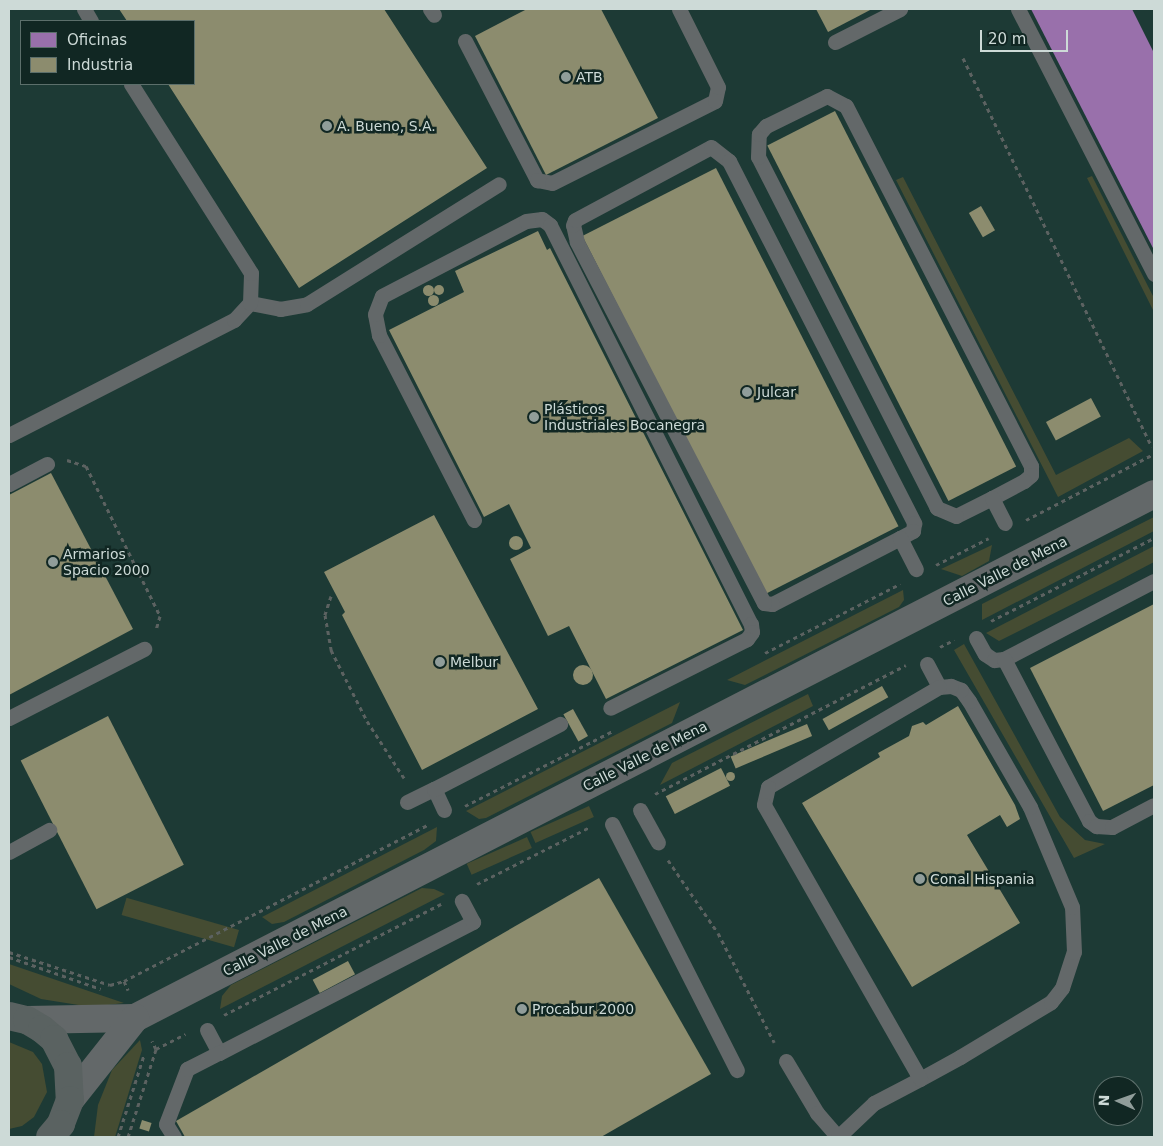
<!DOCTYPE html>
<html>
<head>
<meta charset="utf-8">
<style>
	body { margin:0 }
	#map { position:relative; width:1163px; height:1146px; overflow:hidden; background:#202c2a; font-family:"DejaVu Sans",sans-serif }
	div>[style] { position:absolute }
	.built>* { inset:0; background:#1d3a35 }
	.green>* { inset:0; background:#454c32; transform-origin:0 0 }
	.offices>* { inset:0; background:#9970ab }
	.industry>* { inset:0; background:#8c8c6e; transform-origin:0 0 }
	.round { border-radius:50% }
	.path>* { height:3px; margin-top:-1.5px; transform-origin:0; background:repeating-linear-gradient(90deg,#5c6261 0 4px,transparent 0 8px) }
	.service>* { height:15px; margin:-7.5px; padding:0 7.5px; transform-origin:7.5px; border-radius:7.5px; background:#636869 }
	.minor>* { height:28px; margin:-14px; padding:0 14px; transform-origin:14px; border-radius:14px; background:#636869 }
	.secondary>* { height:28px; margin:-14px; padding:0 14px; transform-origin:14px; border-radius:14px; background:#5a6261 }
	.dots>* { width:14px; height:14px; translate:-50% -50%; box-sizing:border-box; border:2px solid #112723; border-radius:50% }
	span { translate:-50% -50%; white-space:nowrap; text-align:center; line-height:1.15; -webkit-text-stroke:5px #112723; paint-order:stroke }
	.poi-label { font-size:14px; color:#cddad7 }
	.left { translate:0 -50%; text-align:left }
	.street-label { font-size:14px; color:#cddad7 }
	.frame { position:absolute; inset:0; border:10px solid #cddad7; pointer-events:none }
	.legend { position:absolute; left:20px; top:20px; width:175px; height:65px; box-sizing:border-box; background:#112723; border:1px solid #5c6f6b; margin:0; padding:6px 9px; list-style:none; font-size:15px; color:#cddad7 }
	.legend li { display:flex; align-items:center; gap:10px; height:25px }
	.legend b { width:25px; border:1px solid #5c6f6b }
	.north { position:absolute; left:1093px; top:1076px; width:50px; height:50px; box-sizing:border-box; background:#112723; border:1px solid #5c6f6b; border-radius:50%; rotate:272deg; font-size:14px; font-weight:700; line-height:20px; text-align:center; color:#cddad7 }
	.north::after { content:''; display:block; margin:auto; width:18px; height:22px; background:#909d9a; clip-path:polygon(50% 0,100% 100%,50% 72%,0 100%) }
	.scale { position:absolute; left:980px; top:30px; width:88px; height:22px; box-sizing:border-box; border:2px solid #cddad7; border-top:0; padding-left:6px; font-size:15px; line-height:18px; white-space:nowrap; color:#cddad7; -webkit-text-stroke:4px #112723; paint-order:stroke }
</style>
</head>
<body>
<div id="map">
	<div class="built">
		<i style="clip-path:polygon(evenodd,9px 9px,1154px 9px,1154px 1137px,9px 1137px,9px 9px,21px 21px,194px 21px,194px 84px,21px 84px,21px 21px,9px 9px,1103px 1086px,1133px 1086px,1133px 1116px,1103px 1116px,1103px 1086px)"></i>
	</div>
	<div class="green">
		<i style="clip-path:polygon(1092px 176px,1154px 298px,1154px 312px,1087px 178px)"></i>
		<i style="clip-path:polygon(903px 177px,1056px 475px,1129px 438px,1143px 451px,1058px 497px,896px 180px)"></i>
		<i style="clip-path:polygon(1154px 517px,1154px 531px,982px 620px,982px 604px)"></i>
		<i style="clip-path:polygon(992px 545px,989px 561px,962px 576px,941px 569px)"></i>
		<i style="clip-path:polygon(1154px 546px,1154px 562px,1116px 582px,999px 641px,986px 633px)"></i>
		<i style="clip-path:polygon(903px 590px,904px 600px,899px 607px,745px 685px,727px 680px)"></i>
		<i style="clip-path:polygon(964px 644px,1060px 817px,1085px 840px,1105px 844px,1074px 858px,954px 650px)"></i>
		<i style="clip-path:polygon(808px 694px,813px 706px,660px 785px,672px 763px)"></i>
		<i style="clip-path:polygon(680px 702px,672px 723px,486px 818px,479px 819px,466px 811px)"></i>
		<i style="left:589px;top:806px;width:12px;height:64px;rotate:66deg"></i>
		<i style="clip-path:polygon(437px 827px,436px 841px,424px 850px,284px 922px,272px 924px,262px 917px)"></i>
		<i style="left:527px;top:837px;width:12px;height:66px;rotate:66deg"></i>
		<i style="clip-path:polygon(422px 888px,434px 889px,445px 894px,220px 1009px,222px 996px,231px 985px)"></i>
		<i style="left:239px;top:930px;width:18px;height:117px;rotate:106deg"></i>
		<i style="clip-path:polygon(9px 964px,124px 1003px,91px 1007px,41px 999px,9px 984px)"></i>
		<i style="clip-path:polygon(140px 1040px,142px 1050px,115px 1137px,94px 1137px,98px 1105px,112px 1070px)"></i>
		<i style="clip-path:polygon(9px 1042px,33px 1052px,42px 1064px,47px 1092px,34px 1117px,22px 1126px,9px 1129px)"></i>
	</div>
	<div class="offices">
		<i style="clip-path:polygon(1031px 9px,1132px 9px,1154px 53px,1154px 250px)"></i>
	</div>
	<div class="industry">
		<i style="clip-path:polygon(119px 9px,384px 9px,487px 168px,299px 288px,168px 84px,194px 84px,194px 21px,127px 21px)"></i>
		<i style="clip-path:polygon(527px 9px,601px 9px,658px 118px,546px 175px,475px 36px)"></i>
		<i style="clip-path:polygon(816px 9px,872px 9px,828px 32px)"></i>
		<i style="left:835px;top:111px;width:399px;height:76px;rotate:63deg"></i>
		<i style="left:716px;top:168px;width:402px;height:150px;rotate:63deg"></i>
		<i style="left:981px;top:206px;width:28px;height:14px;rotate:60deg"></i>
		<i style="clip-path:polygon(538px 231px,547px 250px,550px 248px,743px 630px,606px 699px,569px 626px,548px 636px,510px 559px,531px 548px,509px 504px,484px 517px,389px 330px,464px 292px,455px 271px)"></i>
		<i class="round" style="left:422.5px;top:284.5px;width:11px;height:11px"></i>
		<i class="round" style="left:434px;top:285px;width:10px;height:10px"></i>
		<i class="round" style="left:427.5px;top:294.5px;width:11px;height:11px"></i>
		<i style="left:1091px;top:398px;width:21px;height:51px;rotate:62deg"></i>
		<i style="clip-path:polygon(51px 473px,133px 629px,9px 695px,9px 495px)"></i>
		<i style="clip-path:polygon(434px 515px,538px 709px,422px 770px,342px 615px,345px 612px,324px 572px)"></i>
		<i class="round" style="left:509px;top:536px;width:14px;height:14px"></i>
		<i style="clip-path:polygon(1154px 604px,1154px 785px,1103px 811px,1030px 668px)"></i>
		<i class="round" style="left:573px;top:665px;width:20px;height:20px"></i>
		<i style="left:882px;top:686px;width:13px;height:68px;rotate:61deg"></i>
		<i style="clip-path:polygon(958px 706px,1015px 805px,1020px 819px,1007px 827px,1000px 815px,967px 835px,1020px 923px,912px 987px,802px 803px,880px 757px,878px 753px,909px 736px,912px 726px,923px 722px,926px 725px)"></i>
		<i style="left:573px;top:709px;width:31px;height:11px;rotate:61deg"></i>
		<i style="left:108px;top:716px;width:167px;height:98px;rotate:63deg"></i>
		<i style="left:807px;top:724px;width:13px;height:83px;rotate:67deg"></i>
		<i style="left:721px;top:768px;width:20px;height:62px;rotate:63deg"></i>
		<i class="round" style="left:725.5px;top:771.5px;width:9px;height:9px"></i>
		<i style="clip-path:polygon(599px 878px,711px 1074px,601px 1137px,185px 1137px,176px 1121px)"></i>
		<i style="left:348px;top:961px;width:15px;height:40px;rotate:62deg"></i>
		<i style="left:142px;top:1120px;width:10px;height:9px;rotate:17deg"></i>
	</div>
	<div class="path">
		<i style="left:963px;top:58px;width:432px;rotate:64.1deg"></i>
		<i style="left:67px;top:460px;width:20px;rotate:18deg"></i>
		<i style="left:86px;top:466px;width:167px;rotate:63.7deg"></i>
		<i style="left:160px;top:616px;width:15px;rotate:106deg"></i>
		<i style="left:1026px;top:520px;width:144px;rotate:-27.3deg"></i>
		<i style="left:936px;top:565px;width:59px;rotate:-27deg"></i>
		<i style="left:331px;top:596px;width:20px;rotate:108deg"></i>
		<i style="left:325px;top:615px;width:36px;rotate:80deg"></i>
		<i style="left:331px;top:650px;width:80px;rotate:63.1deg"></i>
		<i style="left:367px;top:721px;width:68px;rotate:57deg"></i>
		<i style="left:991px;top:621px;width:183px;rotate:-27deg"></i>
		<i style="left:940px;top:647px;width:16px;rotate:-27deg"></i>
		<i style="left:765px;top:653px;width:152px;rotate:-27.1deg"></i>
		<i style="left:655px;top:794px;width:282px;rotate:-27.2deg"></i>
		<i style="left:465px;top:806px;width:166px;rotate:-26.9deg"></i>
		<i style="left:668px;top:860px;width:88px;rotate:55.6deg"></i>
		<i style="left:718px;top:933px;width:123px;rotate:62.8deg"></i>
		<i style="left:477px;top:884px;width:127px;rotate:-26.8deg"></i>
		<i style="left:9px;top:952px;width:106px;rotate:18.1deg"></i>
		<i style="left:110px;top:985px;width:15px;rotate:-16deg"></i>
		<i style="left:124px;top:981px;width:10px;rotate:66deg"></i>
		<i style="left:9px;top:957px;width:97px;rotate:19.2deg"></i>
		<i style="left:124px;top:981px;width:342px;rotate:-27.2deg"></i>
		<i style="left:224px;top:1015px;width:244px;rotate:-27.1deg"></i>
		<i style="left:156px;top:1049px;width:33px;rotate:-27deg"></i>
		<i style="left:118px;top:1137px;width:86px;rotate:-72.4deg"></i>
		<i style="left:128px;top:1137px;width:92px;rotate:-72.3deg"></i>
		<i style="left:156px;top:1049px;width:9px;rotate:-117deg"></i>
	</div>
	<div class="service">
		<i style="left:84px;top:9px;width:14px;rotate:60deg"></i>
		<i style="left:430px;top:9px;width:7px;rotate:56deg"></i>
		<i style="left:1018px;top:9px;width:298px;rotate:62.8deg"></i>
		<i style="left:465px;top:41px;width:157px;rotate:62.6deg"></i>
		<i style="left:537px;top:180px;width:15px;rotate:11deg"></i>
		<i style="left:552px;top:183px;width:182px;rotate:-26.7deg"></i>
		<i style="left:715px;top:101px;width:14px;rotate:-78deg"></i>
		<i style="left:718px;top:87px;width:87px;rotate:-116.6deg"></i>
		<i style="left:835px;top:42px;width:73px;rotate:-26.9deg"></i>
		<i style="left:250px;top:303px;width:31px;rotate:11deg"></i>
		<i style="left:280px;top:309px;width:27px;rotate:-10deg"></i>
		<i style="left:307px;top:304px;width:226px;rotate:-32deg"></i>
		<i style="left:9px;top:435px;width:253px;rotate:-27.1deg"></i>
		<i style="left:234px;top:320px;width:23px;rotate:-47deg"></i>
		<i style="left:250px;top:303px;width:30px;rotate:-88deg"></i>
		<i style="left:251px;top:273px;width:224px;rotate:-122.4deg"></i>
		<i style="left:9px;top:484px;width:43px;rotate:-27.8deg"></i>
		<i style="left:992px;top:498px;width:40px;rotate:153.4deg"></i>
		<i style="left:956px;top:516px;width:21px;rotate:-157deg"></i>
		<i style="left:937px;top:508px;width:394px;rotate:-117deg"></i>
		<i style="left:758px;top:157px;width:23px;rotate:-88deg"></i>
		<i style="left:759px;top:134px;width:11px;rotate:-49deg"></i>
		<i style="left:766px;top:126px;width:68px;rotate:-26.2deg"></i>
		<i style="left:827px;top:96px;width:21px;rotate:28deg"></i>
		<i style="left:846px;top:106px;width:405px;rotate:62.8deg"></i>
		<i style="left:1031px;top:466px;width:9px;rotate:90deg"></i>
		<i style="left:1031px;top:475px;width:9px;rotate:139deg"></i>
		<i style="left:1024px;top:481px;width:36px;rotate:152deg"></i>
		<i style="left:992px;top:498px;width:28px;rotate:63deg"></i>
		<i style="left:474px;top:520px;width:208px;rotate:-117.2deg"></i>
		<i style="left:379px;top:335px;width:21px;rotate:-101deg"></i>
		<i style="left:375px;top:314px;width:19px;rotate:-69deg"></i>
		<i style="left:382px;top:296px;width:162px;rotate:-27.5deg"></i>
		<i style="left:526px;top:221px;width:16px;rotate:-7deg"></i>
		<i style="left:542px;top:219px;width:10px;rotate:37deg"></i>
		<i style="left:550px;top:225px;width:447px;rotate:63.3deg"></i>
		<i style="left:751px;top:624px;width:8px;rotate:83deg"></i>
		<i style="left:752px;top:632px;width:9px;rotate:126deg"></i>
		<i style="left:747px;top:639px;width:153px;rotate:153.3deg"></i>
		<i style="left:900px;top:538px;width:144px;rotate:152.7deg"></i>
		<i style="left:772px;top:604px;width:8px;rotate:-173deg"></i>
		<i style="left:764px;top:603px;width:407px;rotate:-117.4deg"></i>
		<i style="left:577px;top:242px;width:17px;rotate:-103deg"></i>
		<i style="left:573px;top:225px;width:5px;rotate:-68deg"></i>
		<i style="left:575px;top:220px;width:154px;rotate:-28.2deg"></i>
		<i style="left:711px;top:147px;width:23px;rotate:38deg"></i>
		<i style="left:729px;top:161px;width:407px;rotate:62.9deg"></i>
		<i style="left:914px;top:523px;width:8px;rotate:97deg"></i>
		<i style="left:913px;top:531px;width:15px;rotate:152deg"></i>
		<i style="left:900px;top:538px;width:35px;rotate:63deg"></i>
		<i style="left:976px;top:638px;width:18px;rotate:61deg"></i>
		<i style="left:985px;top:654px;width:11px;rotate:34deg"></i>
		<i style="left:994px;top:660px;width:10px;rotate:-6deg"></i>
		<i style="left:1004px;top:659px;width:169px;rotate:-27.5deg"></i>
		<i style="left:1004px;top:659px;width:183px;rotate:62.3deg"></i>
		<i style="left:1089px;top:821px;width:9px;rotate:36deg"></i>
		<i style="left:1096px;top:826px;width:16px;rotate:4deg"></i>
		<i style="left:1112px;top:827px;width:47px;rotate:-27.6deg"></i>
		<i style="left:927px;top:664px;width:26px;rotate:62deg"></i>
		<i style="left:9px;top:718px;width:152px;rotate:-27.1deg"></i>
		<i style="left:407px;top:802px;width:30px;rotate:-26deg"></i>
		<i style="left:444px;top:810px;width:23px;rotate:-115deg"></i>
		<i style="left:434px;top:789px;width:142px;rotate:-27.3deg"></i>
		<i style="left:640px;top:810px;width:37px;rotate:61deg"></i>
		<i style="left:612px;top:824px;width:276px;rotate:63.1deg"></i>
		<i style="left:9px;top:852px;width:46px;rotate:-28.8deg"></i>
		<i style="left:207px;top:1030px;width:26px;rotate:62deg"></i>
		<i style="left:219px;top:1053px;width:286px;rotate:-27.3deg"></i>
		<i style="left:473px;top:922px;width:24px;rotate:-118deg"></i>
		<i style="left:786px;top:1061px;width:61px;rotate:59.2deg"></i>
		<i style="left:817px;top:1113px;width:32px;rotate:49deg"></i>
		<i style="left:174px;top:1137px;width:15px;rotate:-122deg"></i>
		<i style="left:166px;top:1124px;width:59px;rotate:-69.1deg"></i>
		<i style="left:187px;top:1069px;width:36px;rotate:-27deg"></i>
		<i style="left:838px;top:1137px;width:50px;rotate:-43.4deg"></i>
		<i style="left:874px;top:1103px;width:52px;rotate:-27.6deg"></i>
		<i style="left:920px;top:1079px;width:46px;rotate:-28.8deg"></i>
		<i style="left:960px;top:1057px;width:106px;rotate:-31.1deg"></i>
		<i style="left:1051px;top:1002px;width:18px;rotate:-52deg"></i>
		<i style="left:1062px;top:988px;width:38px;rotate:-72deg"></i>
		<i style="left:1074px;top:952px;width:45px;rotate:-92.5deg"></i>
		<i style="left:1072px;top:907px;width:108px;rotate:-112.8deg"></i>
		<i style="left:1030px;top:807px;width:122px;rotate:-119.9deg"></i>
		<i style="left:969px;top:701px;width:14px;rotate:-126deg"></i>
		<i style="left:961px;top:690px;width:11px;rotate:-158deg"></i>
		<i style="left:951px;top:686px;width:12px;rotate:175deg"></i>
		<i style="left:939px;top:687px;width:198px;rotate:149.7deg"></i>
		<i style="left:768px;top:787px;width:18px;rotate:103deg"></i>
		<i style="left:764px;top:805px;width:315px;rotate:60.3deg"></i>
	</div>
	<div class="minor">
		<i style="left:27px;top:1020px;width:108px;rotate:-1.1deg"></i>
		<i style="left:135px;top:1018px;width:1146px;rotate:-27.21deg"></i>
		<i style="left:70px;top:1100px;width:105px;rotate:-51.6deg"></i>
	</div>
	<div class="secondary">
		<i style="left:9px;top:1016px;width:18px;rotate:13deg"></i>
		<i style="left:27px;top:1020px;width:17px;rotate:31deg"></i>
		<i style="left:42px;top:1029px;width:16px;rotate:40deg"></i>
		<i style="left:54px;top:1039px;width:30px;rotate:63deg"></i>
		<i style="left:68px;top:1066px;width:34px;rotate:87deg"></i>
		<i style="left:70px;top:1100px;width:26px;rotate:111deg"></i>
		<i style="left:61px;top:1124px;width:17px;rotate:130deg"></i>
	</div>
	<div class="dots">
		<i style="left:566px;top:77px;background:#909d9a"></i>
		<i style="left:327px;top:126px;background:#909d9a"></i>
		<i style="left:747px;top:392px;background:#909d9a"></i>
		<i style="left:534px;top:417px;background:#909d9a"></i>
		<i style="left:53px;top:562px;background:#909d9a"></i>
		<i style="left:440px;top:662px;background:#909d9a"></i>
		<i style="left:920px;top:879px;background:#909d9a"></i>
		<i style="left:522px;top:1009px;background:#909d9a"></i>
	</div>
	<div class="poi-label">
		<span class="left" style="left:576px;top:77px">ATB</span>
		<span class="left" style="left:337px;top:126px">A. Bueno, S.A.</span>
		<span class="left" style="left:757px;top:392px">Julcar</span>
		<span class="left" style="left:544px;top:417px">Plásticos<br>Industriales Bocanegra</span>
		<span class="left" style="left:63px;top:562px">Armarios<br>Spacio 2000</span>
		<span class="left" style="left:450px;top:662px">Melbur</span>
		<span class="left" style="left:930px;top:879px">Conal Hispania</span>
		<span class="left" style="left:532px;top:1009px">Procabur 2000</span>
	</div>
	<div class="street-label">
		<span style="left:1005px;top:571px;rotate:-27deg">Calle Valle de Mena</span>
		<span style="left:645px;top:756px;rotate:-27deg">Calle Valle de Mena</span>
		<span style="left:285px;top:941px;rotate:-27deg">Calle Valle de Mena</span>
	</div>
	<div class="frame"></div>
	<ul class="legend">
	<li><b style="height:14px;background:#9970ab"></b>Oficinas</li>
	<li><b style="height:14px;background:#8c8c6e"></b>Industria</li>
	</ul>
	<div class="north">N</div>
	<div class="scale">20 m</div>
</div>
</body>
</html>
